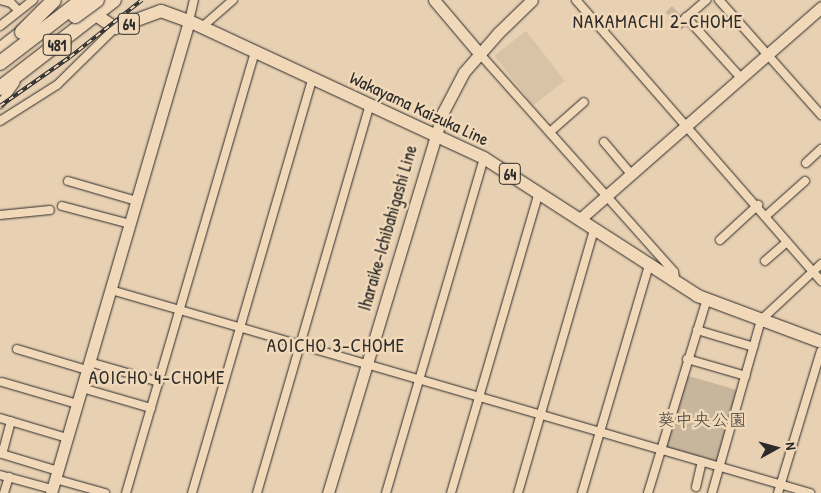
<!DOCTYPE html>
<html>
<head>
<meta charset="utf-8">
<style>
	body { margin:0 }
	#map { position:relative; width:821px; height:493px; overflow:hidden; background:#e8d1b2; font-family:"Patrick Hand","Klee One",sans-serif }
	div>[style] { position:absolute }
	.built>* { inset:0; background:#d8c3a7; transform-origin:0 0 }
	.green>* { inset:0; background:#c8b69c; transform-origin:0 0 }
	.roads { filter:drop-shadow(0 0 1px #2b2b2b) drop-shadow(0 0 1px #2b2b2b) }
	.street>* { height:8px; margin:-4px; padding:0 4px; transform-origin:4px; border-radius:4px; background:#f0d8b8 }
	.secondary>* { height:11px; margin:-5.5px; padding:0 5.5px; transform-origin:5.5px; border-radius:5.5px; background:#f0d8b8 }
	.primary>* { height:12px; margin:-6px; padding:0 6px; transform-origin:6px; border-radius:6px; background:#f0d8b8 }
	.highway>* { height:14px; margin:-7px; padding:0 7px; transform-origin:7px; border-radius:7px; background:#f0d8b8 }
	.rail>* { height:4px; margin-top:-2px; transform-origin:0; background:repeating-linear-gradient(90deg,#f0d8b8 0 5.5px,#2b2b2b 0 11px); box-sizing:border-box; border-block:1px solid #2b2b2b }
	.bridges { filter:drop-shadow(0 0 1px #2b2b2b) drop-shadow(0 0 1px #2b2b2b) }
	.highway-bridge>* { height:14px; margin:-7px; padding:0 7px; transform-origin:7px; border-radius:7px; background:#f0d8b8 }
	span { translate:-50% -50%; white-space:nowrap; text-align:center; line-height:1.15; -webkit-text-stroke:5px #f0d8b8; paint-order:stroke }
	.shield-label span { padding:1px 4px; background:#f0d8b8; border:1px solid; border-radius:4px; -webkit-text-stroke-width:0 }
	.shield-label { font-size:16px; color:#2b2b2b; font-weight:700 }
	.street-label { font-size:18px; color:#2b2b2b }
	.park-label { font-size:18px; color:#4a4742 }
	.neighbourhood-label { font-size:19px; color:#2b2b2b; letter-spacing:1px }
	.north { position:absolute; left:751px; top:423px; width:50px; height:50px; -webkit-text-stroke:4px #f0d8b8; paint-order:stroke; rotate:83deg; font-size:14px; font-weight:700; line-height:20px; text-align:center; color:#2b2b2b }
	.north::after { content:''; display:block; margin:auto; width:18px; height:22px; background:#2b2b2b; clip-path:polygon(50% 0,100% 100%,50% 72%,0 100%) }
</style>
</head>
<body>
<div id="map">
	<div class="built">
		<i style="left:526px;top:31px;width:63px;height:40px;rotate:52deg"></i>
	</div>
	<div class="green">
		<i style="left:672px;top:6px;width:16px;height:9px;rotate:47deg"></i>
		<i style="left:685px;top:375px;width:57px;height:77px;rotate:16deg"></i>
	</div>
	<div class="roads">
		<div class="street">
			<i style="left:0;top:0;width:11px;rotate:15deg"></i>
			<i style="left:11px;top:3px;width:11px;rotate:45deg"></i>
			<i style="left:576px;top:0;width:373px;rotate:48.9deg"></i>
			<i style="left:719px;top:0;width:154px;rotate:48.4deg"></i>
			<i style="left:686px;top:17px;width:82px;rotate:48deg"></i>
			<i style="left:189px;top:21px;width:22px;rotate:-77deg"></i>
			<i style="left:680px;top:23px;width:35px;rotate:-41deg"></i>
			<i style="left:0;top:26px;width:42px;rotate:-38.2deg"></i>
			<i style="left:202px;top:27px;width:41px;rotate:-41.1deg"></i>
			<i style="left:479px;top:53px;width:293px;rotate:48.3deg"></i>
			<i style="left:674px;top:272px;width:11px;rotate:80deg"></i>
			<i style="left:0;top:104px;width:26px;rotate:-54deg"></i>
			<i style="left:0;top:121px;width:67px;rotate:-32.3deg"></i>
			<i style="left:57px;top:85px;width:81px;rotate:-44.5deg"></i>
			<i style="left:550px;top:132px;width:45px;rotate:-41.4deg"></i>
			<i style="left:604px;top:142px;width:42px;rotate:49.8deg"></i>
			<i style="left:806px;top:163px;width:21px;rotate:-43deg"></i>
			<i style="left:68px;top:181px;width:72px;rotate:16.2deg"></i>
			<i style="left:62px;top:206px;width:70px;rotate:14.8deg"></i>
			<i style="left:0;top:215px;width:50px;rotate:-5.7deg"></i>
			<i style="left:767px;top:215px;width:51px;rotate:-41.8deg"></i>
			<i style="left:720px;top:240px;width:52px;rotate:-42.6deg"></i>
			<i style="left:765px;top:261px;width:29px;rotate:-41deg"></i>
			<i style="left:111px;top:290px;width:728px;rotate:16.19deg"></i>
			<i style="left:697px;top:330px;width:59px;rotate:16.6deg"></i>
			<i style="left:17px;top:349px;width:73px;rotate:16.7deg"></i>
			<i style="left:687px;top:359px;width:61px;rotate:16.1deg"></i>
			<i style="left:89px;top:362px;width:73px;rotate:15.9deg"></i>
			<i style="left:2px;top:382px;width:78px;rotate:16.3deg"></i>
			<i style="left:82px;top:388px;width:72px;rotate:16.2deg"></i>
			<i style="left:0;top:418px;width:70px;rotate:16.6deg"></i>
			<i style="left:11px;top:421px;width:34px;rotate:105deg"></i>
			<i style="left:2px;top:454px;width:59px;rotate:16.9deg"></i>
			<i style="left:0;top:475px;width:54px;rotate:15.1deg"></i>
			<i style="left:55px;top:479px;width:52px;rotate:15.6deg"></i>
			<i style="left:696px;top:487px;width:26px;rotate:-77deg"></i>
			<i style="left:4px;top:493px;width:17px;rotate:-73deg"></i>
			<i style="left:126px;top:493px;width:459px;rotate:-73.7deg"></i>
			<i style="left:192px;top:493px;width:431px;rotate:-73.8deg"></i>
			<i style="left:257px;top:493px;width:404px;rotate:-73.8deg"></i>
			<i style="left:386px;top:493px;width:349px;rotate:-73.7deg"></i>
			<i style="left:451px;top:493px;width:313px;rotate:-73.7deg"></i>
			<i style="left:518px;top:493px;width:275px;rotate:-73.9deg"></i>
			<i style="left:582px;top:493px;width:238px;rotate:-73.6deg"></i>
			<i style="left:648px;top:493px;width:203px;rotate:-73.1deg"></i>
			<i style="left:712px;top:493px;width:180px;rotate:-74.2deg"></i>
			<i style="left:761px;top:320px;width:82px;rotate:-43deg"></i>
			<i style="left:778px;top:493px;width:148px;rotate:-73.2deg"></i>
		</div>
		<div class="secondary">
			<i style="left:434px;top:0;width:70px;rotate:49.7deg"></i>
			<i style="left:580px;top:219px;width:321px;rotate:-41.3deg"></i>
			<i style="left:51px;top:493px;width:492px;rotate:-73.7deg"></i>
			<i style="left:328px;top:493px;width:398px;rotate:-73.2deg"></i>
			<i style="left:443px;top:112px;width:45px;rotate:-62.3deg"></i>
			<i style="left:464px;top:72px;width:52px;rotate:-48.9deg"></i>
			<i style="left:498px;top:33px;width:47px;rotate:-44.1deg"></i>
		</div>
		<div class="primary">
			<i style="left:87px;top:9px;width:34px;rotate:34deg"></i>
			<i style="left:115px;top:28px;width:49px;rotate:-20.3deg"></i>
			<i style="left:161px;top:11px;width:30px;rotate:20deg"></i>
			<i style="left:189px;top:21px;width:325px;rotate:24.9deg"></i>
			<i style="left:484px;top:158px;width:255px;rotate:32.8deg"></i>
			<i style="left:698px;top:296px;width:131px;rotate:20.5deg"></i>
		</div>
		<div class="highway">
			<i style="left:0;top:50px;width:81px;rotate:-38deg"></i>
			<i style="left:0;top:88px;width:144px;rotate:-37.7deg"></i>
		</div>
	</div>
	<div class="rail">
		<i style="left:0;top:106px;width:85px;rotate:-35deg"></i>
		<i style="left:70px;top:57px;width:92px;rotate:-38.4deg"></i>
	</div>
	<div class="bridges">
		<div class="highway-bridge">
			<i style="left:75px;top:16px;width:27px;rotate:-36deg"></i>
			<i style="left:22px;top:32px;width:45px;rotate:-45deg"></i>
			<i style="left:0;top:63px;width:103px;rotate:-37.5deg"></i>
		</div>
	</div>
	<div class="shield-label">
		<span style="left:129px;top:24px">64</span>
		<span style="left:57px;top:45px">481</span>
		<span style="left:510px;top:174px">64</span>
	</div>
	<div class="street-label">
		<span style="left:419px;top:109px;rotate:25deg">Wakayama Kaizuka Line</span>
		<span style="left:388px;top:228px;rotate:-74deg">Iharaike-Ichibahigashi Line</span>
	</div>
	<div class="park-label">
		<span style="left:702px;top:420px">葵中央公園</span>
	</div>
	<div class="neighbourhood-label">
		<span style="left:658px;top:22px">NAKAMACHI 2-CHOME</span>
		<span style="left:336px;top:346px">AOICHO 3-CHOME</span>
		<span style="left:157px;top:378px">AOICHO 4-CHOME</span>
	</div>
	<div class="north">N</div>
</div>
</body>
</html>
